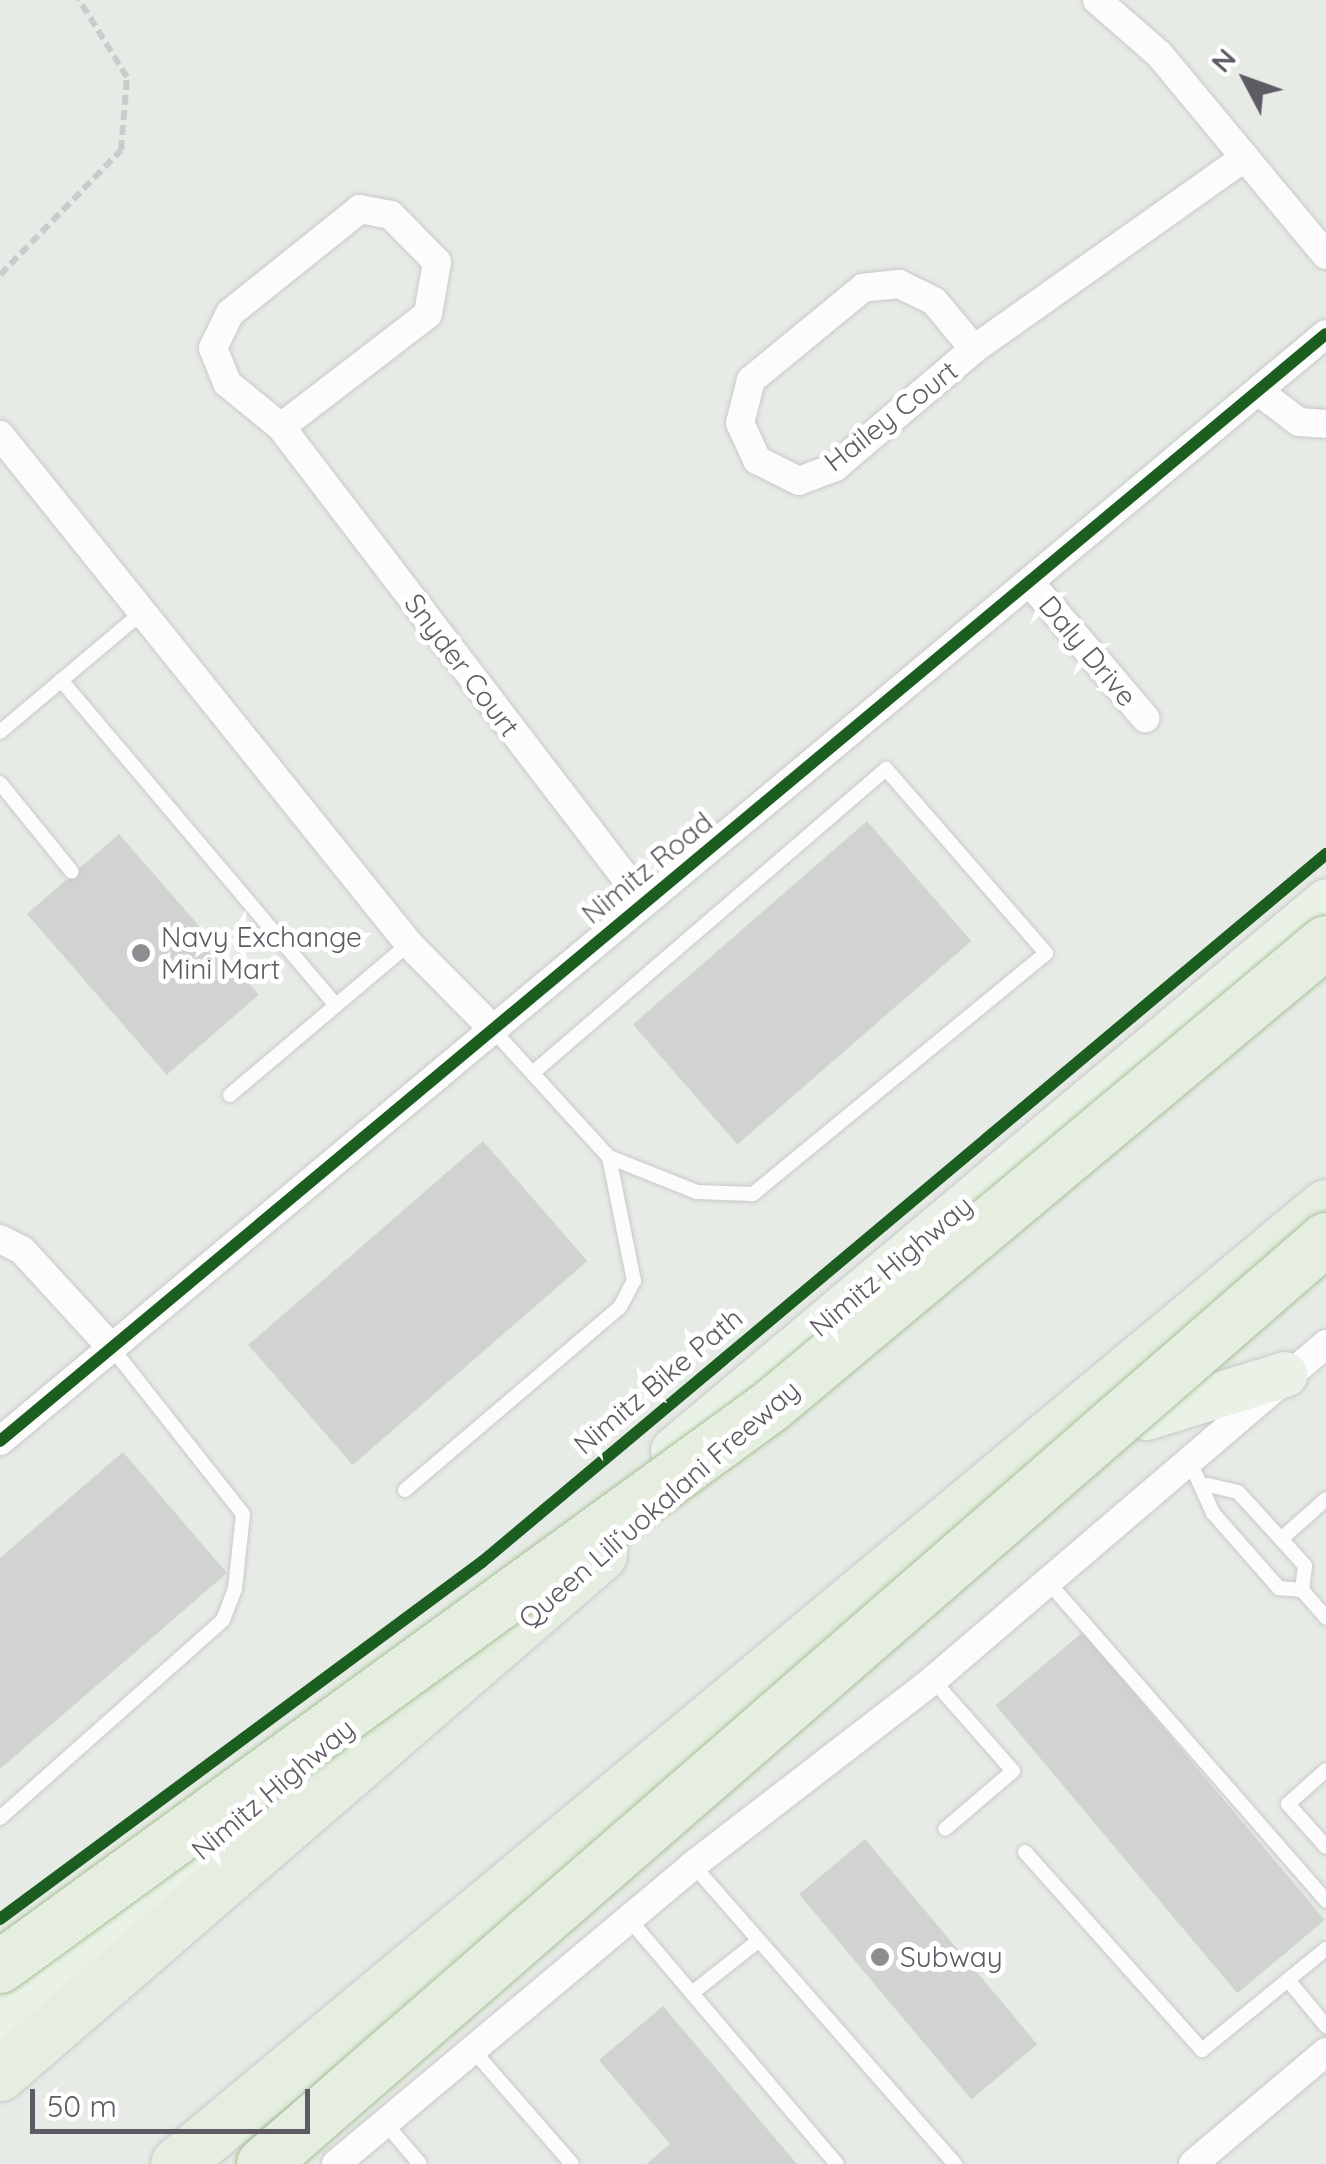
<!DOCTYPE html>
<html>
<head>
<meta charset="utf-8">
<style>
	body { margin:0 }
	#map { position:relative; width:1326px; height:2164px; overflow:hidden; background:#e7ebe6; font-family:Quicksand,sans-serif }
	div>[style] { position:absolute }
	.building>* { inset:0; background:#d0d3d0; transform-origin:0 0 }
	.path>* { height:6px; margin-top:-3px; transform-origin:0; background:repeating-linear-gradient(90deg,#c8cccd 0 10px,transparent 0 15px) }
	.roads { filter:drop-shadow(0 0 2px #c9c9c9) drop-shadow(0 0 2px #c9c9c9) }
	.lane>* { height:14px; margin:-7px; padding:0 7px; transform-origin:7px; border-radius:7px; background:#fbfcfb }
	.street>* { height:28px; margin:-14px; padding:0 14px; transform-origin:14px; border-radius:14px; background:#fbfcfb }
	.primary>* { height:45px; margin:-22.5px; padding:0 22.5px; transform-origin:22.5px; border-radius:22.5px; background:#eaf2e8 }
	.highway>* { height:52px; margin:-26px; padding:0 26px; transform-origin:26px; border-radius:26px; background:#e5eee1 }
	.bridges { filter:drop-shadow(0 0 2px #a5c294) drop-shadow(0 0 2px #a5c294) }
	.highway-bridge>* { height:52px; margin:-26px; padding:0 26px; transform-origin:26px; border-radius:26px; background:#e5eee1 }
	.cycleway>* { height:12px; margin:-6px; padding:0 6px; transform-origin:6px; border-radius:6px; background:#1b5e20 }
	.dots>* { width:28px; height:28px; translate:-50% -50%; box-sizing:border-box; border:5px solid #fff; border-radius:50% }
	span { translate:-50% -50%; white-space:nowrap; text-align:center; line-height:1.15; -webkit-text-stroke:10px #fff; paint-order:stroke }
	.street-label { font-size:28px; color:#5f5b64 }
	.poi-label { font-size:28px; color:#5f5b64 }
	.left { translate:0 -50%; text-align:left }
	.north { position:absolute; left:1196px; top:30px; width:100px; height:100px; -webkit-text-stroke:8px #fff; paint-order:stroke; rotate:311deg; font-size:28px; font-weight:700; line-height:40px; text-align:center; color:#5f5b64 }
	.north::after { content:''; display:block; margin:auto; width:35px; height:45px; background:#5f5b64; clip-path:polygon(50% 0,100% 100%,50% 72%,0 100%) }
	.scale { position:absolute; left:30px; top:2089px; width:280px; height:45px; box-sizing:border-box; border:5px solid #5f5b64; border-top:0; padding-left:12px; font-size:30px; line-height:35px; white-space:nowrap; color:#5f5b64; -webkit-text-stroke:8px #fff; paint-order:stroke }
</style>
</head>
<body>
<div id="map">
	<div class="building">
		<i style="left:867px;top:821px;width:159px;height:310px;rotate:49deg"></i>
		<i style="left:119px;top:834px;width:213px;height:122px;rotate:49deg"></i>
		<i style="left:483px;top:1141px;width:159px;height:311px;rotate:49deg"></i>
		<i style="clip-path:polygon(123px 1452px,227px 1573px,0 1769px,0 1558px)"></i>
		<i style="left:1083px;top:1632px;width:376px;height:114px;rotate:50deg"></i>
		<i style="left:865px;top:1839px;width:268px;height:86px;rotate:50deg"></i>
		<i style="clip-path:polygon(663px 2006px,797px 2164px,646px 2164px,670px 2144px,599px 2060px)"></i>
	</div>
	<div class="path">
		<i style="left:0;top:275px;width:174px;rotate:-45.9deg"></i>
		<i style="left:121px;top:150px;width:73px;rotate:-85.3deg"></i>
		<i style="left:127px;top:77px;width:91px;rotate:-121.9deg"></i>
	</div>
	<div class="roads">
		<div class="lane">
			<i style="left:61px;top:680px;width:426px;rotate:49.8deg"></i>
			<i style="left:0;top:732px;width:183px;rotate:-40.1deg"></i>
			<i style="left:0;top:783px;width:114px;rotate:51deg"></i>
			<i style="left:492px;top:1029px;width:173px;rotate:47.6deg"></i>
			<i style="left:609px;top:1157px;width:95px;rotate:21.7deg"></i>
			<i style="left:697px;top:1192px;width:56px;rotate:2deg"></i>
			<i style="left:753px;top:1194px;width:379px;rotate:-39.4deg"></i>
			<i style="left:1046px;top:953px;width:244px;rotate:-131deg"></i>
			<i style="left:886px;top:769px;width:466px;rotate:139.3deg"></i>
			<i style="left:230px;top:1095px;width:234px;rotate:-40.2deg"></i>
			<i style="left:1190px;top:1462px;width:56px;rotate:65.7deg"></i>
			<i style="left:1213px;top:1513px;width:100px;rotate:48.7deg"></i>
			<i style="left:1279px;top:1588px;width:23px;rotate:5deg"></i>
			<i style="left:1302px;top:1590px;width:37px;rotate:49deg"></i>
			<i style="left:1208px;top:1485px;width:31px;rotate:13deg"></i>
			<i style="left:1238px;top:1492px;width:64px;rotate:47.5deg"></i>
			<i style="left:1281px;top:1539px;width:36px;rotate:48deg"></i>
			<i style="left:1305px;top:1566px;width:24px;rotate:97deg"></i>
			<i style="left:405px;top:1490px;width:282px;rotate:-40.4deg"></i>
			<i style="left:620px;top:1307px;width:30px;rotate:-62deg"></i>
			<i style="left:634px;top:1281px;width:126px;rotate:-101.4deg"></i>
			<i style="left:1281px;top:1539px;width:60px;rotate:-41.6deg"></i>
			<i style="left:1049px;top:1583px;width:422px;rotate:48.9deg"></i>
			<i style="left:933px;top:1680px;width:121px;rotate:48.7deg"></i>
			<i style="left:1013px;top:1771px;width:89px;rotate:139.5deg"></i>
			<i style="left:1326px;top:1770px;width:51px;rotate:138.2deg"></i>
			<i style="left:1288px;top:1804px;width:57px;rotate:48.5deg"></i>
			<i style="left:0;top:1818px;width:298px;rotate:-41.6deg"></i>
			<i style="left:223px;top:1620px;width:34px;rotate:-69deg"></i>
			<i style="left:235px;top:1588px;width:74px;rotate:-83.8deg"></i>
			<i style="left:243px;top:1514px;width:213px;rotate:-128.3deg"></i>
			<i style="left:1025px;top:1852px;width:266px;rotate:48.2deg"></i>
			<i style="left:1202px;top:2050px;width:160px;rotate:-39.2deg"></i>
			<i style="left:693px;top:1865px;width:398px;rotate:48.8deg"></i>
			<i style="left:629px;top:1919px;width:321px;rotate:49.7deg"></i>
			<i style="left:1288px;top:1980px;width:60px;rotate:50.4deg"></i>
			<i style="left:692px;top:1993px;width:84px;rotate:-38.2deg"></i>
			<i style="left:472px;top:2049px;width:152px;rotate:49deg"></i>
			<i style="left:386px;top:2124px;width:52px;rotate:49.6deg"></i>
		</div>
		<div class="street">
			<i style="left:1097px;top:0;width:82px;rotate:41.1deg"></i>
			<i style="left:1159px;top:54px;width:261px;rotate:50.3deg"></i>
			<i style="left:974px;top:349px;width:62px;rotate:-129.8deg"></i>
			<i style="left:934px;top:301px;width:39px;rotate:-154deg"></i>
			<i style="left:899px;top:284px;width:36px;rotate:174deg"></i>
			<i style="left:863px;top:288px;width:145px;rotate:140.6deg"></i>
			<i style="left:751px;top:380px;width:44px;rotate:104.3deg"></i>
			<i style="left:740px;top:423px;width:41px;rotate:65.3deg"></i>
			<i style="left:757px;top:460px;width:47px;rotate:26.6deg"></i>
			<i style="left:799px;top:481px;width:39px;rotate:-21deg"></i>
			<i style="left:835px;top:467px;width:182px;rotate:-40.3deg"></i>
			<i style="left:974px;top:349px;width:332px;rotate:-35.3deg"></i>
			<i style="left:1258px;top:391px;width:51px;rotate:37.1deg"></i>
			<i style="left:1299px;top:422px;width:27px;rotate:4deg"></i>
			<i style="left:281px;top:427px;width:185px;rotate:-37.5deg"></i>
			<i style="left:428px;top:314px;width:53px;rotate:-80.2deg"></i>
			<i style="left:437px;top:262px;width:66px;rotate:-134.4deg"></i>
			<i style="left:391px;top:215px;width:32px;rotate:-169deg"></i>
			<i style="left:360px;top:209px;width:166px;rotate:141.3deg"></i>
			<i style="left:230px;top:313px;width:39px;rotate:116deg"></i>
			<i style="left:213px;top:348px;width:38px;rotate:68deg"></i>
			<i style="left:227px;top:383px;width:70px;rotate:39.2deg"></i>
			<i style="left:281px;top:427px;width:598px;rotate:52.61deg"></i>
			<i style="left:0;top:435px;width:653px;rotate:51.22deg"></i>
			<i style="left:409px;top:944px;width:118px;rotate:45.3deg"></i>
			<i style="left:1032px;top:585px;width:175px;rotate:49.6deg"></i>
			<i style="left:0;top:1239px;width:25px;rotate:27deg"></i>
			<i style="left:22px;top:1250px;width:132px;rotate:47.5deg"></i>
			<i style="left:0;top:1441px;width:1727px;rotate:-39.86deg"></i>
			<i style="left:336px;top:2164px;width:466px;rotate:-39.9deg"></i>
			<i style="left:693px;top:1865px;width:303px;rotate:-37.6deg"></i>
			<i style="left:933px;top:1680px;width:517px;rotate:-40.53deg"></i>
			<i style="left:1193px;top:2164px;width:174px;rotate:-40.1deg"></i>
		</div>
		<div class="primary">
			<i style="left:1146px;top:1417px;width:145px;rotate:-17.2deg"></i>
			<i style="left:673px;top:1450px;width:853px;rotate:-40.05deg"></i>
			<i style="left:0;top:2019px;width:277px;rotate:-40.2deg"></i>
		</div>
		<div class="highway">
			<i style="left:0;top:2075px;width:795px;rotate:-40.87deg"></i>
			<i style="left:177px;top:2164px;width:1496px;rotate:-39.82deg"></i>
		</div>
	</div>
	<div class="bridges">
		<div class="highway-bridge">
			<i style="left:0;top:1967px;width:953px;rotate:-36.04deg"></i>
			<i style="left:771px;top:1406px;width:723px;rotate:-39.9deg"></i>
			<i style="left:263px;top:2164px;width:1409px;rotate:-41.03deg"></i>
		</div>
	</div>
	<div class="cycleway">
		<i style="left:0;top:1441px;width:1727px;rotate:-39.86deg"></i>
		<i style="left:0;top:1919px;width:600px;rotate:-36.53deg"></i>
		<i style="left:482px;top:1562px;width:1102px;rotate:-39.99deg"></i>
	</div>
	<div class="dots">
		<i style="left:141px;top:953px;background:#8f8d92"></i>
		<i style="left:880px;top:1957px;background:#8f8d92"></i>
	</div>
	<div class="street-label">
		<span style="left:891px;top:416px;rotate:-38deg">Hailey Court</span>
		<span style="left:1088px;top:651px;rotate:50deg">Daly Drive</span>
		<span style="left:462px;top:665px;rotate:53deg">Snyder Court</span>
		<span style="left:647px;top:868px;rotate:-39deg">Nimitz Road</span>
		<span style="left:891px;top:1266px;rotate:-40deg">Nimitz Highway</span>
		<span style="left:658px;top:1381px;rotate:-40deg">Nimitz Bike Path</span>
		<span style="left:659px;top:1504px;rotate:-41deg">Queen Liliʻuokalani Freeway</span>
		<span style="left:273px;top:1789px;rotate:-40deg">Nimitz Highway</span>
	</div>
	<div class="poi-label">
		<span class="left" style="left:161px;top:953px">Navy Exchange<br>Mini Mart</span>
		<span class="left" style="left:900px;top:1957px">Subway</span>
	</div>
	<div class="north">N</div>
	<div class="scale">50 m</div>
</div>
</body>
</html>
